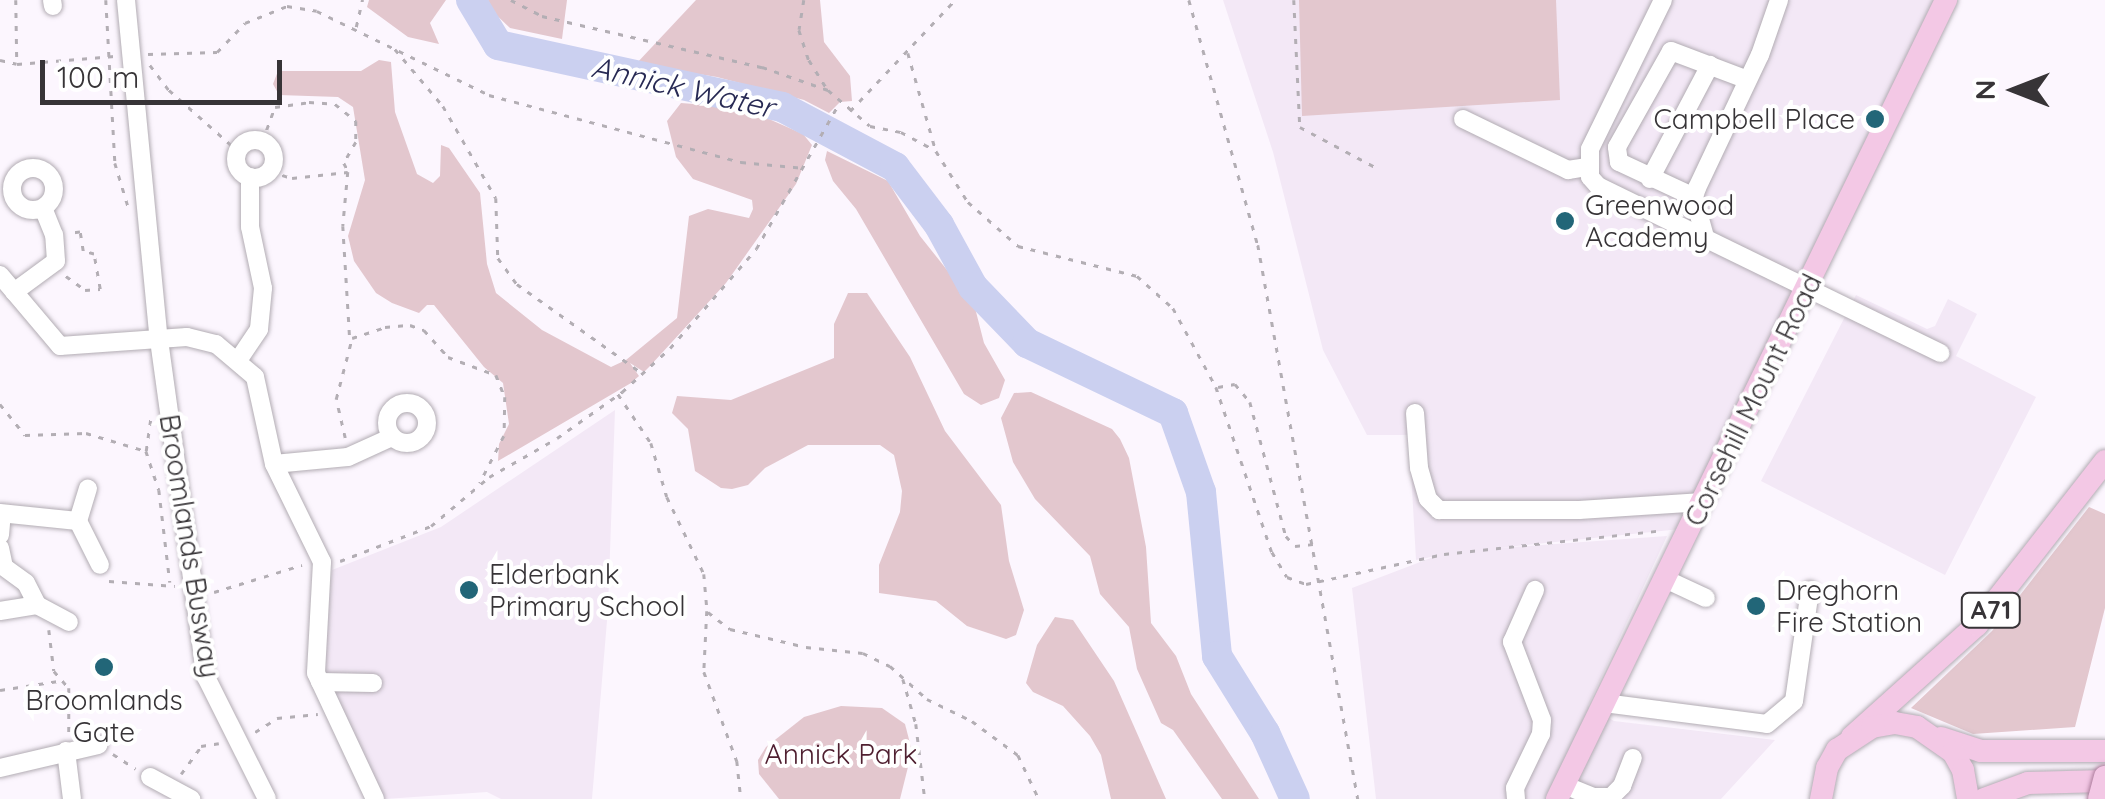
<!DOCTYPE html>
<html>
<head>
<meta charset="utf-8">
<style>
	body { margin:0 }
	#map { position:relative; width:2105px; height:799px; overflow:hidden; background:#fcf6fe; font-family:Quicksand,sans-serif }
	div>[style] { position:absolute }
	.built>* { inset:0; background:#f3e8f6 }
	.green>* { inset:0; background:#e3c7ce }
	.river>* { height:30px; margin:-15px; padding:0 15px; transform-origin:15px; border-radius:15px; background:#cbd0f0 }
	.path>* { height:2.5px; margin-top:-1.25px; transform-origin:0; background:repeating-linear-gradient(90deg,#b3aeb4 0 5px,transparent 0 13px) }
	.roads { filter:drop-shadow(0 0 2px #b2acb3) drop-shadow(0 0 2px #b2acb3) }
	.minor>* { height:18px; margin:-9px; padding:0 9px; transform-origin:9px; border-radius:9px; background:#fff }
	.minor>.ring { margin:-9px; padding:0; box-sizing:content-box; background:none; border:18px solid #fff; border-radius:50% }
	.major>* { height:22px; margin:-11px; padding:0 11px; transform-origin:11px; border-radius:11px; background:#f3c8e5 }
	.path-bridge>* { height:2.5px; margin-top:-1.25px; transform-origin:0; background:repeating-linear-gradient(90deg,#b3aeb4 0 5px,transparent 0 13px) }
	.bridges { filter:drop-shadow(0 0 2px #ac7d9c) drop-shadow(0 0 2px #ac7d9c) }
	.major-bridge>* { height:22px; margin:-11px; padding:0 11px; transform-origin:11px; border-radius:11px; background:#f3c8e5 }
	.dots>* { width:28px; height:28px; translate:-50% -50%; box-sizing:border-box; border:5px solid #fff; border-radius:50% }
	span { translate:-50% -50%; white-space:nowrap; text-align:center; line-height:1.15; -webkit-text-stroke:8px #fff; paint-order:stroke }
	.shield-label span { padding:2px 8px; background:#fff; border:2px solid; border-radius:8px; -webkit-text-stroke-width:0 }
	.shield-label { font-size:25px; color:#373437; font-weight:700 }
	.poi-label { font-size:28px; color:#373437 }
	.right { translate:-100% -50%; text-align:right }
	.left { translate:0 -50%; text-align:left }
	.street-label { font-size:28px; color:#373437 }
	.park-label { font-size:28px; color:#502031 }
	.water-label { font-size:30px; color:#282a54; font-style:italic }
	.north { position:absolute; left:1965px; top:40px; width:100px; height:100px; -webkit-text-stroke:8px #fff; paint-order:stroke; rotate:270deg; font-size:28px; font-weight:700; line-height:40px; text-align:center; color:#373437 }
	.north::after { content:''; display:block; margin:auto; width:35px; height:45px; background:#373437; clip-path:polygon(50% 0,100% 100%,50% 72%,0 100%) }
	.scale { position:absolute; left:40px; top:60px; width:242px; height:45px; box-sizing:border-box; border:5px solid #373437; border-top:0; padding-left:12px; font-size:30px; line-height:35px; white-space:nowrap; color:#373437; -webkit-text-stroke:8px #fff; paint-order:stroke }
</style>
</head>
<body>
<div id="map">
	<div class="built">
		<i style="clip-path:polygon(1223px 0,1946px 0,1690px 528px,1498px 548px,1667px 536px,1588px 706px,1614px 721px,1775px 740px,1721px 799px,1376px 799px,1352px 588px,1436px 556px,1416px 560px,1409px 435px,1367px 435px,1323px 350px,1273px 152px)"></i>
		<i style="clip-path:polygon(1856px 295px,1927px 329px,1935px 326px,1948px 299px,1977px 314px,1956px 356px,2036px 397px,1945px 575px,1761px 481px)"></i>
		<i style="clip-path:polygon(615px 410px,608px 609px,592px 799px,501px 799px,487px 792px,385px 799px,332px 692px,323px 661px,332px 570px,441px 527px)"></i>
	</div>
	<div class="green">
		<i style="clip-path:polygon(369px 0,446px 0,430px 23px,439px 44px,408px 37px,367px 7px)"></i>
		<i style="clip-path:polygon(488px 0,567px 0,562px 39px,510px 28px,491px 10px)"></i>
		<i style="clip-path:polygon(696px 0,820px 0,824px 42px,850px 76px,852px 101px,840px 102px,829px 113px,804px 100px,717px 77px,636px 64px)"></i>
		<i style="clip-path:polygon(1299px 0,1556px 0,1560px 100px,1302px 116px)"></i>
		<i style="clip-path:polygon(379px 60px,391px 62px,395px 112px,417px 174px,433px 183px,440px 176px,441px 145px,449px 148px,480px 193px,487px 264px,496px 293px,542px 330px,611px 367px,626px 360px,677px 318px,689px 216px,708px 209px,749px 218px,753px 209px,752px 200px,693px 179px,676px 157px,667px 121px,681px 103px,744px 108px,803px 134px,812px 145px,796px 184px,726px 283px,650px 366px,644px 372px,630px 363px,639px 376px,631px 383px,498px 461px,499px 444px,509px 424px,503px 383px,484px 367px,434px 305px,427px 305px,419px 313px,392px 303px,376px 293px,354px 261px,348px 236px,365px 180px,353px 107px,338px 97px,279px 95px,273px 84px,278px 71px,361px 71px)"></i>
		<i style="clip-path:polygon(827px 151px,888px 181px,920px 236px,974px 304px,984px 343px,1005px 380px,999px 398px,981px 405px,964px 394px,856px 209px,833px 181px,825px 160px)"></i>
		<i style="clip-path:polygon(848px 293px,867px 293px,910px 357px,945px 431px,1001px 505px,1009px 561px,1024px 610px,1016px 635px,1006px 639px,967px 626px,936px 601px,879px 593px,879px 565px,900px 512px,902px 491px,894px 455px,880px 445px,808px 445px,765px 468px,748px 485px,732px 489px,721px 488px,695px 471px,688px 429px,672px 413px,677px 396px,731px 400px,834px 358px,834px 324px)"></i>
		<i style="clip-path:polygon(1031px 392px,1112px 429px,1120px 439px,1129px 458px,1146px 547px,1151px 623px,1176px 656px,1191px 694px,1259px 799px,1222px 799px,1173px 730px,1161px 723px,1137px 669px,1129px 627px,1100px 594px,1090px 556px,1035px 499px,1013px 462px,1001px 418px,1014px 393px)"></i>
		<i style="clip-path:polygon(2089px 507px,2105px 514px,2105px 608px,2075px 727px,1973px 734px,1911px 708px,1992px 631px)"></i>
		<i style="clip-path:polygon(1055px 617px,1073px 620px,1114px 681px,1166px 799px,1111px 799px,1101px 755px,1090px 736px,1063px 706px,1033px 692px,1026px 683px,1037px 645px)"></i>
		<i style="clip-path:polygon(841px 706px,882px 708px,905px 724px,912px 751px,900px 799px,779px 799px,759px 774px,758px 760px,766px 747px,804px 717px)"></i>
	</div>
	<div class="river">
		<i style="left:471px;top:0;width:52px;rotate:59deg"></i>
		<i style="left:498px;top:45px;width:291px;rotate:12.3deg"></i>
		<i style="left:782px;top:107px;width:128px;rotate:28deg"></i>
		<i style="left:895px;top:167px;width:73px;rotate:52.8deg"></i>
		<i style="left:939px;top:225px;width:71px;rotate:61.3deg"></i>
		<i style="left:973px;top:287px;width:78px;rotate:46deg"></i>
		<i style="left:1027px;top:343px;width:162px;rotate:25.6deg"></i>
		<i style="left:1173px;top:413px;width:84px;rotate:70.5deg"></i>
		<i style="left:1201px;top:492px;width:165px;rotate:84.4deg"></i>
		<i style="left:1217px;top:656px;width:91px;rotate:58.1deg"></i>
		<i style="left:1265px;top:733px;width:72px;rotate:65.6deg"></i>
	</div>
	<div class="path">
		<i style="left:16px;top:0;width:63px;rotate:89.1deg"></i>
		<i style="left:106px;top:0;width:163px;rotate:86.8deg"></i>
		<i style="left:115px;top:163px;width:45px;rotate:73.2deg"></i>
		<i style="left:511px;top:0;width:35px;rotate:27deg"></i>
		<i style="left:542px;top:16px;width:226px;rotate:13.1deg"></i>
		<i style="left:762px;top:67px;width:70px;rotate:19.2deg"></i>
		<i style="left:804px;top:0;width:30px;rotate:99deg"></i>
		<i style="left:799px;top:30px;width:32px;rotate:72deg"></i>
		<i style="left:809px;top:60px;width:36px;rotate:58deg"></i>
		<i style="left:828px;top:90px;width:55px;rotate:40.6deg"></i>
		<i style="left:870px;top:126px;width:32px;rotate:11deg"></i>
		<i style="left:901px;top:132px;width:38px;rotate:28deg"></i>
		<i style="left:1189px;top:0;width:255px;rotate:74.3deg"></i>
		<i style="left:1258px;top:245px;width:563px;rotate:79.77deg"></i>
		<i style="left:1294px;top:0;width:127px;rotate:87.3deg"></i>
		<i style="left:1300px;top:127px;width:87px;rotate:28deg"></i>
		<i style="left:356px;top:27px;width:28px;rotate:-77deg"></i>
		<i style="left:395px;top:49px;width:75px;rotate:49.9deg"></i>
		<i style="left:443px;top:106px;width:106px;rotate:60.1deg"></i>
		<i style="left:496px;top:198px;width:60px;rotate:88.1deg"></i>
		<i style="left:498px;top:258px;width:32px;rotate:54deg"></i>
		<i style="left:517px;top:284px;width:153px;rotate:35.5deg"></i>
		<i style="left:908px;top:53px;width:102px;rotate:74.1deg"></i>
		<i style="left:936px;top:151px;width:60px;rotate:57.9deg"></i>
		<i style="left:968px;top:202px;width:67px;rotate:41.3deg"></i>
		<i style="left:1018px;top:246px;width:123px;rotate:14.1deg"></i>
		<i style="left:1137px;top:276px;width:48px;rotate:41.6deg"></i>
		<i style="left:1173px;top:308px;width:90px;rotate:61.4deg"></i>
		<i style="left:1216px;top:387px;width:174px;rotate:71.3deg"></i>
		<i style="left:1272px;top:552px;width:29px;rotate:59deg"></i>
		<i style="left:1287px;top:577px;width:20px;rotate:20deg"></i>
		<i style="left:148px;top:54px;width:69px;rotate:-1.7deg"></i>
		<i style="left:217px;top:52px;width:40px;rotate:-46deg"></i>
		<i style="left:245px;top:23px;width:45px;rotate:-22deg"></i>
		<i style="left:287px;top:6px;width:30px;rotate:9deg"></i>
		<i style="left:317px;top:11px;width:191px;rotate:26deg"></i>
		<i style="left:489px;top:95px;width:261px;rotate:14.9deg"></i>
		<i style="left:741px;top:162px;width:64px;rotate:5.4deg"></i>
		<i style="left:0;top:60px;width:17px;rotate:13deg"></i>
		<i style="left:17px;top:64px;width:98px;rotate:-4.7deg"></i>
		<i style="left:150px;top:65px;width:31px;rotate:53deg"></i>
		<i style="left:169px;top:90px;width:92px;rotate:41.5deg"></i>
		<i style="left:850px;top:111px;width:153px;rotate:-46.6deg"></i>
		<i style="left:262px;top:142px;width:37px;rotate:-70deg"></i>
		<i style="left:275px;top:107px;width:34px;rotate:-8deg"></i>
		<i style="left:309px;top:102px;width:26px;rotate:4deg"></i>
		<i style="left:335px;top:104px;width:27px;rotate:39deg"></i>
		<i style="left:356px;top:121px;width:21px;rotate:90deg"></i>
		<i style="left:356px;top:142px;width:24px;rotate:120deg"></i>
		<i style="left:344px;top:163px;width:9px;rotate:63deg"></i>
		<i style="left:270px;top:171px;width:23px;rotate:18deg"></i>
		<i style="left:292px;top:178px;width:56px;rotate:-6.1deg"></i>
		<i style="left:348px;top:172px;width:54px;rotate:95.3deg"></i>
		<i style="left:343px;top:226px;width:115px;rotate:86.5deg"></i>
		<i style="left:66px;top:276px;width:24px;rotate:36deg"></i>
		<i style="left:85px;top:290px;width:15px;rotate:-4deg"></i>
		<i style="left:100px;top:289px;width:36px;rotate:-100deg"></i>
		<i style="left:94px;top:254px;width:11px;rotate:-165deg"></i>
		<i style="left:83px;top:251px;width:19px;rotate:-99deg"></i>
		<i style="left:80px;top:232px;width:8px;rotate:173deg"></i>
		<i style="left:1218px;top:387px;width:17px;rotate:-10deg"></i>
		<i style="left:1235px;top:384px;width:23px;rotate:50deg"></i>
		<i style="left:1250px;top:402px;width:139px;rotate:75deg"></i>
		<i style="left:1286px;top:536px;width:13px;rotate:48deg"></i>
		<i style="left:1295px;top:546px;width:18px;rotate:-6deg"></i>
		<i style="left:618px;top:394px;width:59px;rotate:56deg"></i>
		<i style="left:651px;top:443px;width:56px;rotate:73.5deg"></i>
		<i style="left:667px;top:497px;width:85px;rotate:64.3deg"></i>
		<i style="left:704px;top:574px;width:37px;rotate:85deg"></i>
		<i style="left:707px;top:611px;width:61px;rotate:92.8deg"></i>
		<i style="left:704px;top:672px;width:95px;rotate:69.7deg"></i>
		<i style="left:737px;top:761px;width:38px;rotate:84deg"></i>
		<i style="left:0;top:404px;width:40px;rotate:51deg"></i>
		<i style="left:25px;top:435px;width:61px;rotate:-1.9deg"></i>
		<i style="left:86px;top:433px;width:63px;rotate:16.7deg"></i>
		<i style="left:146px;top:451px;width:41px;rotate:71.6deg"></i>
		<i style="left:159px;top:490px;width:93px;rotate:83.2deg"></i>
		<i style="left:345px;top:438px;width:40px;rotate:-103deg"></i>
		<i style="left:336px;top:399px;width:63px;rotate:-75.3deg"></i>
		<i style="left:352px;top:338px;width:35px;rotate:-18deg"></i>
		<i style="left:385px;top:327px;width:25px;rotate:-5deg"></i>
		<i style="left:410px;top:325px;width:15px;rotate:20deg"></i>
		<i style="left:424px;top:330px;width:36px;rotate:48deg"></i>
		<i style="left:448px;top:357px;width:51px;rotate:20.6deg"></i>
		<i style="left:496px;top:375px;width:24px;rotate:68deg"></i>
		<i style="left:505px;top:397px;width:39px;rotate:91deg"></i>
		<i style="left:504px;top:436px;width:53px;rotate:117.1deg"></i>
		<i style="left:146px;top:451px;width:35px;rotate:-82deg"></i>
		<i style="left:340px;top:561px;width:97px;rotate:-21deg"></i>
		<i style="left:431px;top:526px;width:76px;rotate:-40.2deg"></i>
		<i style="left:489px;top:477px;width:78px;rotate:-29.8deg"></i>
		<i style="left:557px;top:438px;width:80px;rotate:-35.3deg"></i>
		<i style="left:622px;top:392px;width:65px;rotate:-42.5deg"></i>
		<i style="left:670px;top:348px;width:131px;rotate:-49deg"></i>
		<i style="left:756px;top:249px;width:169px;rotate:-60.3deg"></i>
		<i style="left:1343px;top:576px;width:103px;rotate:-12.3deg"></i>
		<i style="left:1444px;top:554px;width:221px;rotate:-6.2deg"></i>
		<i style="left:109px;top:581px;width:66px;rotate:4.3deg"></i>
		<i style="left:214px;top:592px;width:92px;rotate:-17.1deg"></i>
		<i style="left:708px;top:612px;width:28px;rotate:38deg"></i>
		<i style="left:730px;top:629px;width:78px;rotate:13.3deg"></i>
		<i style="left:806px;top:647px;width:57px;rotate:6deg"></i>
		<i style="left:863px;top:653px;width:30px;rotate:26deg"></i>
		<i style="left:890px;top:666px;width:50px;rotate:41.7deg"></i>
		<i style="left:927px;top:699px;width:50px;rotate:26.1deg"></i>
		<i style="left:972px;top:721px;width:57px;rotate:36.5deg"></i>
		<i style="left:1018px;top:755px;width:49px;rotate:64.5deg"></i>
		<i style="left:49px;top:630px;width:41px;rotate:83deg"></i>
		<i style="left:54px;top:671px;width:23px;rotate:49deg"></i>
		<i style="left:69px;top:688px;width:47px;rotate:90deg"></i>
		<i style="left:903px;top:679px;width:47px;rotate:73.9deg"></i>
		<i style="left:916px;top:724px;width:76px;rotate:83.2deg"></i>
		<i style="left:0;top:690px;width:59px;rotate:-8.8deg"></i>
		<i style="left:255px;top:732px;width:26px;rotate:-32deg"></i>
		<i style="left:277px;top:718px;width:41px;rotate:-5.6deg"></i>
		<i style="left:113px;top:754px;width:27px;rotate:33deg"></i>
		<i style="left:181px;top:774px;width:34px;rotate:-54deg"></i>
		<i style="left:201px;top:746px;width:18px;rotate:-9deg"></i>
	</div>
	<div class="roads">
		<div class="minor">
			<i style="left:52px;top:0;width:6px;rotate:81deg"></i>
			<i style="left:126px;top:0;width:342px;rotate:84.5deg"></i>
			<i style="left:159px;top:340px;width:340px;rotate:82.1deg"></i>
			<i style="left:206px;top:677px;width:136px;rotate:63.4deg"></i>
			<i style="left:1663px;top:0;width:166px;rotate:116.1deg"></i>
			<i style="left:1590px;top:149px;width:28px;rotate:90deg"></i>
			<i style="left:1590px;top:177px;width:12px;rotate:48deg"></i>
			<i style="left:1598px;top:186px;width:381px;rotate:26deg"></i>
			<i style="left:1463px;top:119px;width:117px;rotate:25.9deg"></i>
			<i style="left:1568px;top:170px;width:20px;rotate:-9deg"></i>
			<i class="ring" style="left:236px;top:140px;width:20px;height:20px"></i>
			<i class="ring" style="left:12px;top:168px;width:24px;height:24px"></i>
			<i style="left:1650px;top:179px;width:129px;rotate:-62.2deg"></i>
			<i style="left:1694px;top:197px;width:83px;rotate:-155deg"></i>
			<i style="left:1619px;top:162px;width:15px;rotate:-98deg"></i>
			<i style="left:1617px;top:147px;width:110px;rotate:-60.6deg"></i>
			<i style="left:1671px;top:51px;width:79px;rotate:20.7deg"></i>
			<i style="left:1705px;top:237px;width:41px;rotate:-105.4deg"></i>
			<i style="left:1694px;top:197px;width:9px;rotate:-72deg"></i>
			<i style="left:1697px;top:188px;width:147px;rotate:-64.7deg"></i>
			<i style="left:1760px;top:55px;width:58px;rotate:-70.9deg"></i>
			<i style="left:0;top:275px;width:93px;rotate:49.8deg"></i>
			<i style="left:60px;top:346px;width:127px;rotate:-4.1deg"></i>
			<i style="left:187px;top:337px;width:30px;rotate:14deg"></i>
			<i style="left:216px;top:344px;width:51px;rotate:40.2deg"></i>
			<i style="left:255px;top:377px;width:89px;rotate:77.7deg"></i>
			<i style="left:274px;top:464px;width:109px;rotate:63.9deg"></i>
			<i style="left:322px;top:562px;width:111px;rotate:93.1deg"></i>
			<i style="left:316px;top:673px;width:139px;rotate:64.9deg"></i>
			<i style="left:14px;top:292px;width:52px;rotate:-36.4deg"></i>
			<i style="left:56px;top:261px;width:26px;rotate:-94deg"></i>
			<i style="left:54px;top:235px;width:29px;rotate:-112deg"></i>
			<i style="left:239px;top:359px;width:36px;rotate:-56deg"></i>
			<i style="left:259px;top:329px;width:41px;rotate:-84.4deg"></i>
			<i style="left:263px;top:288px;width:62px;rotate:-102deg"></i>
			<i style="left:250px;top:227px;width:50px;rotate:-90deg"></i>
			<i class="ring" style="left:387px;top:403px;width:22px;height:22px"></i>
			<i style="left:1415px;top:413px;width:55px;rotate:85.8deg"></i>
			<i style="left:1419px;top:468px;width:32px;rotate:74deg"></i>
			<i style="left:1428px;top:499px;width:16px;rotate:45deg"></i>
			<i style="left:1439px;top:510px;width:140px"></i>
			<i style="left:1579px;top:510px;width:124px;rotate:-3.7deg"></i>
			<i style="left:274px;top:464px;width:74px;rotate:-5.4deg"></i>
			<i style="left:348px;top:457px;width:48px;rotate:-24.4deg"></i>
			<i style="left:0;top:513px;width:78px;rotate:5.9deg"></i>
			<i style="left:78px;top:521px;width:49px;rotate:63.4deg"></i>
			<i style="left:78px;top:521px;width:34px;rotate:-73deg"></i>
			<i style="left:0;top:535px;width:21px;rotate:-85deg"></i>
			<i style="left:0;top:548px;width:19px;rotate:78deg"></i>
			<i style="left:4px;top:567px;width:27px;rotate:36deg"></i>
			<i style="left:26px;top:583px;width:25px;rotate:63deg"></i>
			<i style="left:37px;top:605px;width:36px;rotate:28deg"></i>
			<i style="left:1665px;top:579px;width:45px;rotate:24.9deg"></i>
			<i style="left:0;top:611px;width:37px;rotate:-9deg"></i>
			<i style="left:320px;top:682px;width:53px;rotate:1.1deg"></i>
			<i style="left:1604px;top:703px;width:164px;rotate:7.3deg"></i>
			<i style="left:1767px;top:724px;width:35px;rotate:-40deg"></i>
			<i style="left:1794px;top:701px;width:112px;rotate:-81.8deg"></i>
			<i style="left:66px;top:751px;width:48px;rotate:82.9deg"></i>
			<i style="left:0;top:768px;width:101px;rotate:-13.2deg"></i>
			<i style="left:150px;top:777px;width:47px;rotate:28.2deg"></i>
			<i style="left:1564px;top:785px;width:32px;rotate:22deg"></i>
			<i style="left:1594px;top:797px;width:17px"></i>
			<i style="left:1611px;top:797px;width:16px;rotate:-45deg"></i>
			<i style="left:1622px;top:786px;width:30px;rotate:-69deg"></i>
			<i style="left:1516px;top:799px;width:11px;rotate:-95deg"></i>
			<i style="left:1515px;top:788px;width:60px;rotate:-64.3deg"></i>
			<i style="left:1541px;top:734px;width:14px;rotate:-86deg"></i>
			<i style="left:1542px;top:720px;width:84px;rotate:-111deg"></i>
			<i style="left:1512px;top:642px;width:57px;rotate:-66.1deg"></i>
		</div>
		<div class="major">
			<i style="left:1852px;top:737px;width:168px;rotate:-41.9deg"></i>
			<i style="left:1977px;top:625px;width:208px;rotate:-52deg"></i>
			<i style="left:1941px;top:738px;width:42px;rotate:18deg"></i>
			<i style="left:1981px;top:751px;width:124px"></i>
			<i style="left:1557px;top:799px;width:889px;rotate:-64.04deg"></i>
			<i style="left:1821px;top:799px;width:32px;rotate:-79deg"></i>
			<i style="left:1827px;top:768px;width:21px;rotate:-61deg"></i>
			<i style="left:1837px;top:750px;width:42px;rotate:-33.3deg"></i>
			<i style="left:1872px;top:727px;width:23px;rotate:-10deg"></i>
			<i style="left:1895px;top:723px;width:22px;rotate:10deg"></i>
			<i style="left:1917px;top:727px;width:44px;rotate:34.8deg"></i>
			<i style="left:1953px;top:752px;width:21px;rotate:61deg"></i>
			<i style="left:1963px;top:770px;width:29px;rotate:80deg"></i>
			<i style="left:1984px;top:799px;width:47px;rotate:-20deg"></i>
			<i style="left:2028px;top:783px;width:77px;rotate:-1.5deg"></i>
		</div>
	</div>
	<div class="path-bridge">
		<i style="left:1306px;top:584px;width:38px;rotate:-12deg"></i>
	</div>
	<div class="bridges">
		<div class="major-bridge">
			<i style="left:2099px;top:799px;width:23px;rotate:-75deg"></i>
		</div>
	</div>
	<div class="dots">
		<i style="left:1875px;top:119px;background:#226678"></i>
		<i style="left:1565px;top:221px;background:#226678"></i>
		<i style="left:469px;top:590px;background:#226678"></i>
		<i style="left:1756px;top:606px;background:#226678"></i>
		<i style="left:104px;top:667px;background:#226678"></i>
	</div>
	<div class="shield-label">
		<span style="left:1991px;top:610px">A71</span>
	</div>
	<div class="poi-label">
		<span class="right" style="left:1855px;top:119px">Campbell Place</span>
		<span class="left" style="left:1585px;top:221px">Greenwood<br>Academy</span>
		<span class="left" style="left:489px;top:590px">Elderbank<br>Primary School</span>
		<span class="left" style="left:1776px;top:606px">Dreghorn<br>Fire Station</span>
		<span style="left:104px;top:716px">Broomlands<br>Gate</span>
	</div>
	<div class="street-label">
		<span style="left:1753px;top:400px;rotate:-64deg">Corsehill Mount Road</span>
		<span style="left:190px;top:546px;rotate:81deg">Broomlands Busway</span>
	</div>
	<div class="park-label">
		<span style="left:841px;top:754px">Annick Park</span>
	</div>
	<div class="water-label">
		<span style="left:683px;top:87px;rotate:13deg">Annick Water</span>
	</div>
	<div class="north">N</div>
	<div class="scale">100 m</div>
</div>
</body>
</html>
